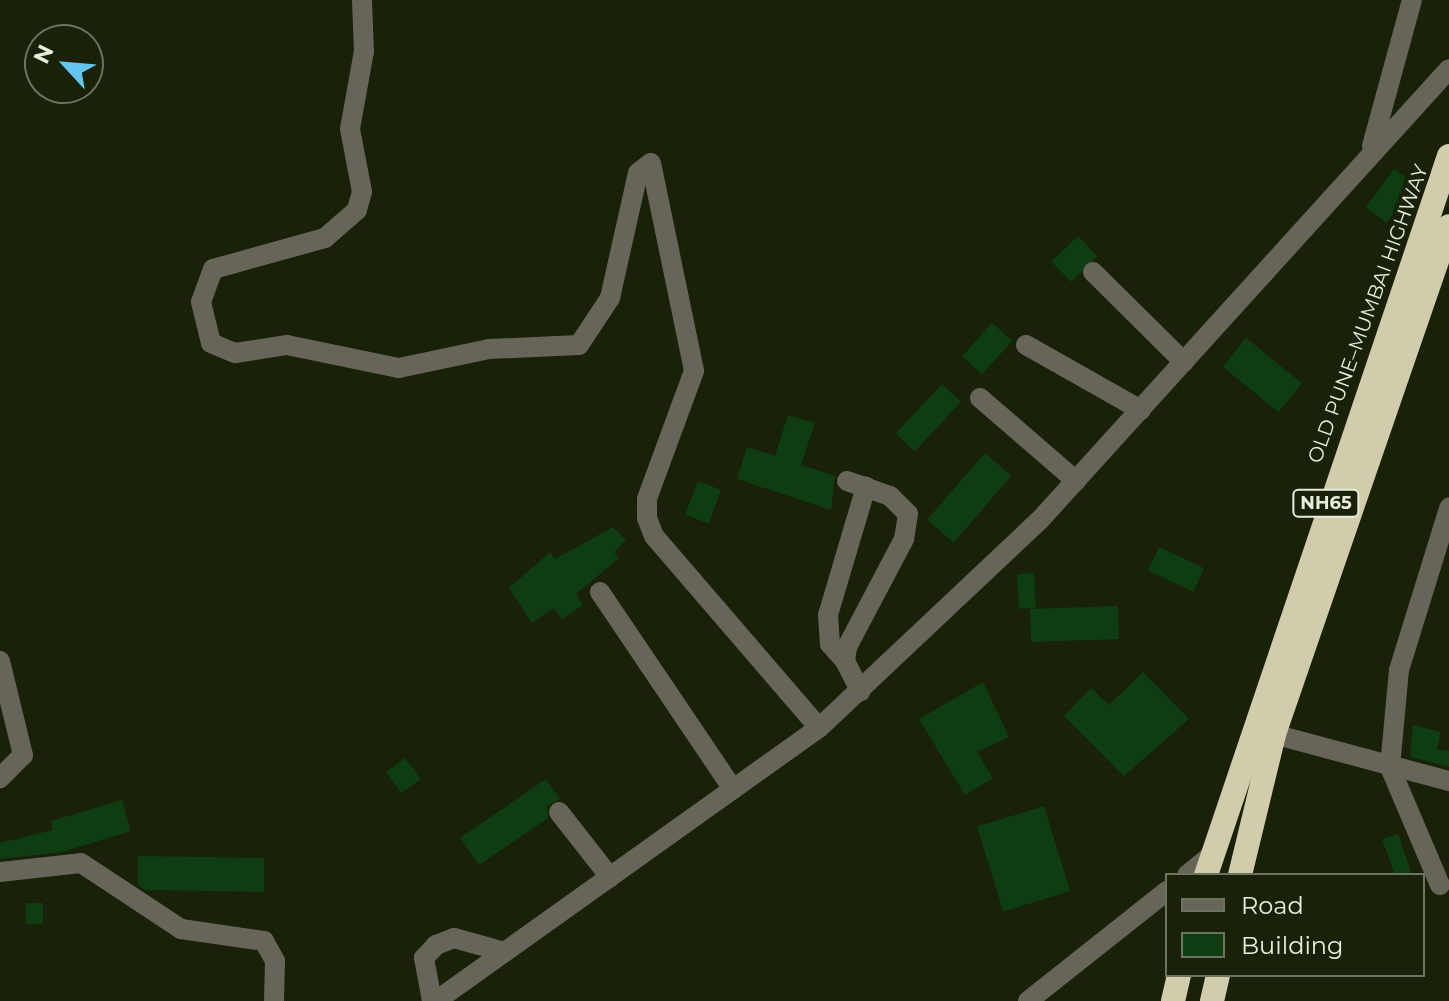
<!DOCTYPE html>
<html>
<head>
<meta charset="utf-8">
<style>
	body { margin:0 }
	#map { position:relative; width:1449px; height:1001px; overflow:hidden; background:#192108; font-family:Montserrat,sans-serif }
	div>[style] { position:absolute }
	.building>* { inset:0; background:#0f3d12; transform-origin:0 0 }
	.minor>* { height:20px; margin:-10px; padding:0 10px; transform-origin:10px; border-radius:10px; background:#676559 }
	.highway>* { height:24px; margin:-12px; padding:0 12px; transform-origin:12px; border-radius:12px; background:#d0ccac }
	span { translate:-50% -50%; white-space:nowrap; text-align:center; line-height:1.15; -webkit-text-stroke:8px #192108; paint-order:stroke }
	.shield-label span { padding:2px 6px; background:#192108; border:2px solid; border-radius:6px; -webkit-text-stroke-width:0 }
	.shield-label { font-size:18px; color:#e8eede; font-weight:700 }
	.street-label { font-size:20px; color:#e8eede }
	.legend { position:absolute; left:1165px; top:873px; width:260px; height:104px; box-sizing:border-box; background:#192108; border:2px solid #6c735e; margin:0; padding:10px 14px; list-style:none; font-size:24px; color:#e8eede }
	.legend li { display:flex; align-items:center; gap:16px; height:40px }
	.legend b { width:40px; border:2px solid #6c735e }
	.north { position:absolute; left:24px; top:24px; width:80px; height:80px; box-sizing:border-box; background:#192108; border:2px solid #6c735e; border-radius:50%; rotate:296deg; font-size:22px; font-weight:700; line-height:32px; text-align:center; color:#e8eede }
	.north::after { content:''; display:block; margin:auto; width:28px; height:36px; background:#64c5ee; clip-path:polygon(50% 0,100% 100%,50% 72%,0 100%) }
</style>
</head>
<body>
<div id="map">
	<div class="building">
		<i style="left:1394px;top:169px;width:26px;height:48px;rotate:36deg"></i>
		<i style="left:1078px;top:236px;width:28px;height:37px;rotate:46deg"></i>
		<i style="left:992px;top:323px;width:27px;height:45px;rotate:42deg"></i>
		<i style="left:1246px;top:338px;width:72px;height:37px;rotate:39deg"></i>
		<i style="left:942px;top:384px;width:26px;height:68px;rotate:43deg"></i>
		<i style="clip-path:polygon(788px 415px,815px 423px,801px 465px,835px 476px,831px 510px,737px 479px,747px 447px,775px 456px)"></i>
		<i style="left:985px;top:453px;width:35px;height:88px;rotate:41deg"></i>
		<i style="left:698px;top:481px;width:25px;height:36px;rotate:21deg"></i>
		<i style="clip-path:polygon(613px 527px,626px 540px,614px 552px,619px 558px,576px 594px,583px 605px,562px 619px,554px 608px,532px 623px,509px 588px,550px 552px,555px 559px)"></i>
		<i style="left:1159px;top:547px;width:50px;height:26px;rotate:25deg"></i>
		<i style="left:1034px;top:573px;width:35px;height:17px;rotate:87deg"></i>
		<i style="left:1118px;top:606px;width:33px;height:88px;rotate:88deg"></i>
		<i style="clip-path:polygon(1143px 672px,1189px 719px,1124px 776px,1064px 716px,1091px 688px,1109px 705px)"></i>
		<i style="clip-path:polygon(983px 682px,1009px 737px,977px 752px,993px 778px,965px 795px,919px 719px)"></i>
		<i style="clip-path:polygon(1413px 725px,1441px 732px,1437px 749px,1449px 751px,1449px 767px,1410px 757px)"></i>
		<i style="left:405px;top:758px;width:26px;height:24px;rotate:53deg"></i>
		<i style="clip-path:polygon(546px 779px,560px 799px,547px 806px,548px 818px,479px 865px,460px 838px)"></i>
		<i style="clip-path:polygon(122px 800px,131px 831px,62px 852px,0 859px,0 843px,53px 830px,51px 821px)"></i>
		<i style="left:1044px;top:806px;width:89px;height:70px;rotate:73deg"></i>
		<i style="clip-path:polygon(1398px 834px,1412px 875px,1395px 875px,1382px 839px)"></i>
		<i style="clip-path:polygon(138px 856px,264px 858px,264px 892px,145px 890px,138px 885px)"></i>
		<i style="left:26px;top:903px;width:17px;height:21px"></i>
	</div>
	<div class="minor">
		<i style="left:362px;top:0;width:51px;rotate:87.8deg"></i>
		<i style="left:364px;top:51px;width:79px;rotate:100.2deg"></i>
		<i style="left:350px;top:129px;width:64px;rotate:79.2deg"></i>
		<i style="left:362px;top:192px;width:19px;rotate:106deg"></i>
		<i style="left:357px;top:210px;width:43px;rotate:138.8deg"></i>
		<i style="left:325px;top:238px;width:116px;rotate:164.5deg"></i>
		<i style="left:213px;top:269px;width:35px;rotate:110deg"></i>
		<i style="left:201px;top:302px;width:42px;rotate:76.3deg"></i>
		<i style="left:211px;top:343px;width:26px;rotate:23deg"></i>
		<i style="left:235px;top:353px;width:53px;rotate:-8.7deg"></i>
		<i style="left:287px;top:345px;width:114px;rotate:11.6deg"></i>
		<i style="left:399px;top:368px;width:92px;rotate:-11.9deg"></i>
		<i style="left:489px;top:349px;width:90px;rotate:-2.5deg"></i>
		<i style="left:579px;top:345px;width:56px;rotate:-56.6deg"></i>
		<i style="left:610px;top:298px;width:128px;rotate:-77.4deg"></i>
		<i style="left:638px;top:173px;width:16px;rotate:-38deg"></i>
		<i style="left:651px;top:163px;width:212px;rotate:78.3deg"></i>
		<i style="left:694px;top:371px;width:136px;rotate:110.2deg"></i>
		<i style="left:647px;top:499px;width:19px;rotate:90deg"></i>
		<i style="left:647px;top:518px;width:19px;rotate:69deg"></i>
		<i style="left:654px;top:536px;width:253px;rotate:49.3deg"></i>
		<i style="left:1372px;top:146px;width:151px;rotate:-74.7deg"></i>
		<i style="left:1093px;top:272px;width:128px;rotate:44.7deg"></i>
		<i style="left:1026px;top:345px;width:132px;rotate:29.5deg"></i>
		<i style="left:980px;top:398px;width:127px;rotate:40.8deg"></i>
		<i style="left:847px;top:481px;width:46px;rotate:19.2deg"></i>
		<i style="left:890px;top:496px;width:25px;rotate:45deg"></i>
		<i style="left:908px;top:514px;width:25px;rotate:99deg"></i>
		<i style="left:904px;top:539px;width:122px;rotate:117.8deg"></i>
		<i style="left:847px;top:647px;width:14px;rotate:98deg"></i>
		<i style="left:845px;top:661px;width:34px;rotate:63deg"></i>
		<i style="left:600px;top:592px;width:238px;rotate:56deg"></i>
		<i style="left:0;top:661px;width:97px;rotate:76.3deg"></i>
		<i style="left:23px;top:755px;width:33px;rotate:135deg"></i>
		<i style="left:845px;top:661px;width:23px;rotate:-131deg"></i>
		<i style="left:830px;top:644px;width:29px;rotate:-94deg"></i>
		<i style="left:828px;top:615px;width:134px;rotate:-73.5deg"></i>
		<i style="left:1262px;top:731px;width:194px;rotate:15deg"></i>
		<i style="left:559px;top:812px;width:83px;rotate:51.9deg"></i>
		<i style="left:0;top:872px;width:81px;rotate:-6.3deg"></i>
		<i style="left:81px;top:863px;width:120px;rotate:33.4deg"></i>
		<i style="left:181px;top:929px;width:84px;rotate:8.2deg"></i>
		<i style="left:264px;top:941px;width:23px;rotate:61deg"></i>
		<i style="left:275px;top:961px;width:40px;rotate:91.4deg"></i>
		<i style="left:1187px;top:875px;width:35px;rotate:-39deg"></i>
		<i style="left:1440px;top:885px;width:128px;rotate:-113deg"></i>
		<i style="left:1390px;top:767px;width:97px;rotate:-84.7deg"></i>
		<i style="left:1399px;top:670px;width:170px;rotate:-72.8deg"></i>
		<i style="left:432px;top:1001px;width:44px;rotate:-100.5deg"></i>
		<i style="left:424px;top:958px;width:18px;rotate:-47deg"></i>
		<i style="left:436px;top:945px;width:19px;rotate:-21deg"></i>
		<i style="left:454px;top:938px;width:52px;rotate:15.6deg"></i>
		<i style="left:436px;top:1001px;width:470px;rotate:-35.5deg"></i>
		<i style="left:819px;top:728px;width:302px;rotate:-43.3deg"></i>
		<i style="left:1039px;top:521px;width:610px;rotate:-47.79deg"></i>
		<i style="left:1028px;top:1001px;width:177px;rotate:-38.4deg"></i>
	</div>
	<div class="highway">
		<i style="left:1206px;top:875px;width:759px;rotate:-71.33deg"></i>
		<i style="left:1240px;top:875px;width:145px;rotate:-76.4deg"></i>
		<i style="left:1274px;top:734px;width:537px;rotate:-70.99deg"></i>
		<i style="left:1173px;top:1001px;width:27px;rotate:-77deg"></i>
		<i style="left:1212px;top:1001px;width:27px;rotate:-77deg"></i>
	</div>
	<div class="shield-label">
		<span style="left:1326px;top:503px">NH65</span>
	</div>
	<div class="street-label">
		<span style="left:1368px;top:314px;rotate:-70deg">OLD PUNE–MUMBAI HIGHWAY</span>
	</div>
	<ul class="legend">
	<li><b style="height:10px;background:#676559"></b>Road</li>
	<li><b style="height:22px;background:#0f3d12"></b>Building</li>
	</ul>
	<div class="north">N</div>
</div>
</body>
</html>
